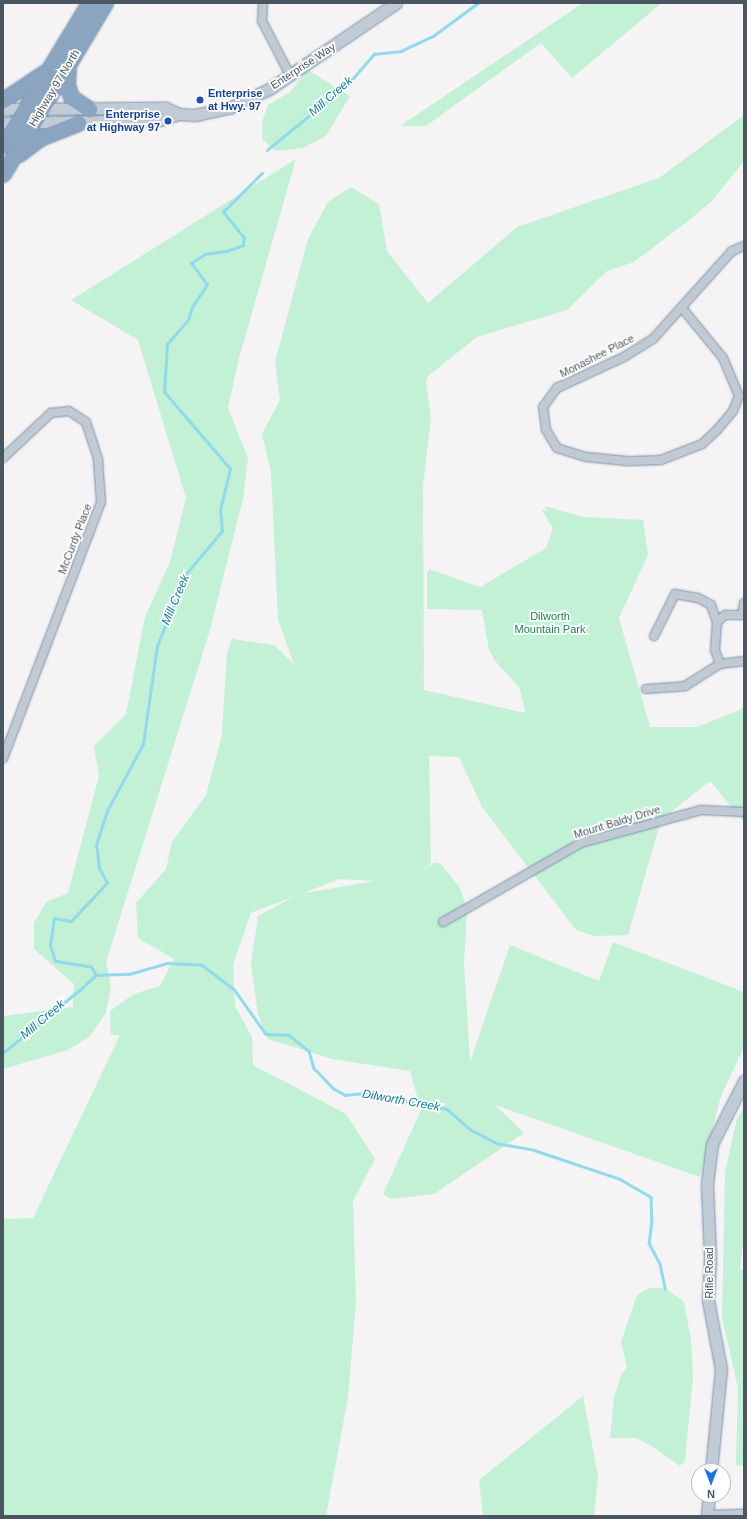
<!DOCTYPE html>
<html>
<head>
<meta charset="utf-8">
<style>
	body { margin:0 }
	#map { position:relative; width:747px; height:1519px; overflow:hidden; background:#f5f3f3; font-family:Arial,sans-serif }
	div>[style] { position:absolute }
	.green>* { inset:0; background:#c3f1d5 }
	.stream>* { height:2.5px; margin:-1.25px; padding:0 1.25px; transform-origin:1.25px; border-radius:1.25px; background:#90daee }
	.roads { filter:drop-shadow(0 0 1px #7690ad) drop-shadow(0 0 1px #7690ad) }
	.street>* { height:8px; margin:-4px; padding:0 4px; transform-origin:4px; border-radius:4px; background:#c1cad2 }
	.secondary>* { height:11px; margin:-5.5px; padding:0 5.5px; transform-origin:5.5px; border-radius:5.5px; background:#c1cbd6 }
	.highway>* { height:15px; margin:-7.5px; padding:0 7.5px; transform-origin:7.5px; border-radius:7.5px; background:#8ba5c1 }
	.dots>* { width:11px; height:11px; translate:-50% -50%; box-sizing:border-box; border:2px solid #fff; border-radius:50% }
	span { translate:-50% -50%; white-space:nowrap; text-align:center; line-height:1.15; -webkit-text-stroke:3.5px #fff; paint-order:stroke }
	.street-label { font-size:11px; color:#4a5661 }
	.transit-label { font-size:11px; color:#164399; font-weight:700 }
	.left { translate:0 -50%; text-align:left }
	.right { translate:-100% -50%; text-align:right }
	.park-label { font-size:11px; color:#17864f }
	.water-label { font-size:12px; color:#0c7c9b; font-style:italic }
	.frame { position:absolute; inset:0; border:4px solid #4a5661; pointer-events:none }
	.north { position:absolute; left:691px; top:1463px; width:40px; height:40px; box-sizing:border-box; background:#fff; border:1px solid #b7bbc0; border-radius:50%; rotate:180deg; font-size:11px; font-weight:700; line-height:16px; text-align:center; color:#4a5661 }
	.north::after { content:''; display:block; margin:auto; width:14px; height:18px; background:#1a73e8; clip-path:polygon(50% 0,100% 100%,50% 72%,0 100%) }
</style>
</head>
<body>
<div id="map">
	<div class="green">
		<i style="clip-path:polygon(583px 3px,662px 3px,572px 78px,541px 43px,426px 126px,400px 126px)"></i>
		<i style="clip-path:polygon(308px 70px,350px 96px,326px 136px,303px 148px,276px 151px,262px 139px,263px 119px,268px 105px,290px 92px)"></i>
		<i style="clip-path:polygon(evenodd,744px 115px,744px 161px,712px 201px,692px 218px,634px 262px,607px 271px,567px 310px,477px 337px,428px 376px,426px 381px,431px 418px,423px 486px,424px 690px,526px 713px,519px 687px,496px 662px,489px 650px,482px 610px,427px 609px,427px 572px,429px 572px,429px 569px,480px 587px,546px 548px,553px 528px,541px 509px,547px 511px,544px 506px,584px 517px,643px 520px,648px 555px,619px 618px,650px 727px,697px 727px,744px 708px,744px 822px,710px 781px,661px 820px,628px 935px,594px 936px,576px 930px,482px 807px,459px 757px,429px 756px,431px 863px,420px 873px,434px 862px,441px 864px,460px 888px,467px 911px,464px 962px,470px 1062px,510px 945px,599px 981px,613px 942px,744px 992px,744px 1047px,721px 1096px,700px 1177px,495px 1105px,524px 1133px,434px 1194px,391px 1199px,383px 1194px,421px 1110px,410px 1071px,332px 1059px,268px 1039px,258px 1015px,251px 964px,258px 916px,295px 896px,251px 913px,233px 964px,235px 1006px,252px 1037px,253px 1065px,346px 1114px,375px 1159px,353px 1201px,356px 1302px,348px 1397px,326px 1516px,3px 1516px,3px 1219px,33px 1218px,120px 1035px,111px 1035px,110px 1011px,134px 994px,160px 986px,174px 959px,138px 938px,136px 903px,166px 869px,172px 842px,206px 795px,222px 735px,227px 652px,232px 639px,274px 645px,294px 664px,278px 620px,271px 472px,262px 434px,280px 400px,275px 362px,308px 239px,328px 202px,351px 187px,379px 204px,387px 251px,428px 303px,517px 227px,659px 178px,744px 115px,339px 879px,375px 881px,305px 893px,306px 892px,339px 879px)"></i>
		<i style="clip-path:polygon(296px 159px,238px 362px,228px 408px,248px 458px,243px 499px,210px 630px,106px 962px,111px 987px,106px 1013px,90px 1036px,68px 1050px,3px 1069px,3px 1016px,73px 1007px,74px 984px,34px 949px,34px 923px,46px 902px,68px 893px,99px 776px,94px 746px,126px 714px,145px 617px,170px 562px,186px 498px,138px 340px,71px 300px)"></i>
		<i style="clip-path:polygon(744px 1109px,744px 1234px,740px 1269px,744px 1270px,744px 1466px,736px 1465px,738px 1388px,722px 1318px,725px 1173px,737px 1118px)"></i>
		<i style="clip-path:polygon(649px 1288px,665px 1288px,684px 1302px,691px 1340px,693px 1378px,685px 1460px,680px 1466px,650px 1445px,636px 1438px,610px 1438px,614px 1398px,621px 1375px,627px 1367px,621px 1342px,637px 1295px)"></i>
		<i style="clip-path:polygon(583px 1396px,598px 1476px,594px 1516px,483px 1516px,479px 1480px)"></i>
	</div>
	<div class="stream">
		<i style="left:267px;top:150px;width:104px;rotate:-39.2deg"></i>
		<i style="left:348px;top:84px;width:40px;rotate:-49deg"></i>
		<i style="left:374px;top:54px;width:27px;rotate:-6deg"></i>
		<i style="left:401px;top:51px;width:35px;rotate:-25deg"></i>
		<i style="left:433px;top:36px;width:56px;rotate:-36.3deg"></i>
		<i style="left:96px;top:975px;width:33px;rotate:-2deg"></i>
		<i style="left:129px;top:974px;width:40px;rotate:-16deg"></i>
		<i style="left:167px;top:963px;width:35px;rotate:3deg"></i>
		<i style="left:202px;top:965px;width:40px;rotate:37deg"></i>
		<i style="left:234px;top:989px;width:55px;rotate:54.6deg"></i>
		<i style="left:266px;top:1034px;width:23px;rotate:2deg"></i>
		<i style="left:289px;top:1035px;width:26px;rotate:39deg"></i>
		<i style="left:309px;top:1051px;width:18px;rotate:74deg"></i>
		<i style="left:314px;top:1068px;width:28px;rotate:46deg"></i>
		<i style="left:333px;top:1088px;width:14px;rotate:30deg"></i>
		<i style="left:345px;top:1095px;width:19px;rotate:-6deg"></i>
		<i style="left:364px;top:1093px;width:85px;rotate:10.9deg"></i>
		<i style="left:447px;top:1109px;width:32px;rotate:41deg"></i>
		<i style="left:471px;top:1130px;width:28px;rotate:27deg"></i>
		<i style="left:496px;top:1143px;width:39px;rotate:10deg"></i>
		<i style="left:534px;top:1150px;width:91px;rotate:18.6deg"></i>
		<i style="left:620px;top:1179px;width:36px;rotate:30deg"></i>
		<i style="left:651px;top:1197px;width:23px;rotate:88deg"></i>
		<i style="left:652px;top:1220px;width:23px;rotate:97deg"></i>
		<i style="left:649px;top:1243px;width:24px;rotate:62deg"></i>
		<i style="left:660px;top:1264px;width:25px;rotate:78deg"></i>
		<i style="left:85px;top:985px;width:15px;rotate:-42deg"></i>
		<i style="left:96px;top:975px;width:9px;rotate:-122deg"></i>
		<i style="left:91px;top:967px;width:36px;rotate:-171deg"></i>
		<i style="left:55px;top:961px;width:16px;rotate:-108deg"></i>
		<i style="left:50px;top:946px;width:28px;rotate:-82deg"></i>
		<i style="left:54px;top:918px;width:17px;rotate:10deg"></i>
		<i style="left:71px;top:921px;width:52px;rotate:-46.5deg"></i>
		<i style="left:107px;top:883px;width:17px;rotate:-118deg"></i>
		<i style="left:99px;top:868px;width:23px;rotate:-97deg"></i>
		<i style="left:96px;top:845px;width:36px;rotate:-72deg"></i>
		<i style="left:107px;top:811px;width:76px;rotate:-61.8deg"></i>
		<i style="left:143px;top:744px;width:99px;rotate:-81.9deg"></i>
		<i style="left:157px;top:646px;width:78px;rotate:-68.1deg"></i>
		<i style="left:186px;top:574px;width:56px;rotate:-50.1deg"></i>
		<i style="left:222px;top:531px;width:21px;rotate:-95deg"></i>
		<i style="left:220px;top:510px;width:42px;rotate:-76.3deg"></i>
		<i style="left:230px;top:469px;width:101px;rotate:-130.6deg"></i>
		<i style="left:164px;top:392px;width:48px;rotate:-86.4deg"></i>
		<i style="left:167px;top:344px;width:32px;rotate:-49deg"></i>
		<i style="left:188px;top:320px;width:14px;rotate:-73deg"></i>
		<i style="left:192px;top:307px;width:27px;rotate:-56deg"></i>
		<i style="left:207px;top:285px;width:27px;rotate:-126deg"></i>
		<i style="left:191px;top:263px;width:17px;rotate:-33deg"></i>
		<i style="left:205px;top:254px;width:21px;rotate:-8deg"></i>
		<i style="left:226px;top:251px;width:18px;rotate:-19deg"></i>
		<i style="left:243px;top:245px;width:7px;rotate:-82deg"></i>
		<i style="left:244px;top:238px;width:33px;rotate:-129deg"></i>
		<i style="left:223px;top:212px;width:55px;rotate:-45deg"></i>
		<i style="left:3px;top:1053px;width:104px;rotate:-39.5deg"></i>
	</div>
	<div class="roads">
		<div class="street">
			<i style="left:263px;top:3px;width:18px;rotate:93deg"></i>
			<i style="left:262px;top:21px;width:61px;rotate:62.6deg"></i>
			<i style="left:682px;top:308px;width:65px;rotate:50.6deg"></i>
			<i style="left:723px;top:358px;width:41px;rotate:67.2deg"></i>
			<i style="left:739px;top:396px;width:16px;rotate:112deg"></i>
			<i style="left:733px;top:411px;width:25px;rotate:130deg"></i>
			<i style="left:717px;top:430px;width:21px;rotate:137deg"></i>
			<i style="left:702px;top:444px;width:44px;rotate:158.7deg"></i>
			<i style="left:661px;top:460px;width:34px;rotate:178deg"></i>
			<i style="left:627px;top:461px;width:41px;rotate:-174.4deg"></i>
			<i style="left:586px;top:457px;width:30px;rotate:-163deg"></i>
			<i style="left:557px;top:448px;width:21px;rotate:-121deg"></i>
			<i style="left:546px;top:430px;width:23px;rotate:-97deg"></i>
			<i style="left:543px;top:407px;width:24px;rotate:-54deg"></i>
			<i style="left:557px;top:388px;width:74px;rotate:-24.8deg"></i>
			<i style="left:624px;top:357px;width:34px;rotate:-32deg"></i>
			<i style="left:653px;top:339px;width:118px;rotate:-48.1deg"></i>
			<i style="left:732px;top:251px;width:13px;rotate:-23deg"></i>
			<i style="left:3px;top:458px;width:66px;rotate:-43.2deg"></i>
			<i style="left:51px;top:413px;width:18px;rotate:-6deg"></i>
			<i style="left:69px;top:411px;width:20px;rotate:33deg"></i>
			<i style="left:86px;top:422px;width:40px;rotate:72deg"></i>
			<i style="left:98px;top:460px;width:42px;rotate:85.9deg"></i>
			<i style="left:101px;top:502px;width:274px;rotate:110.9deg"></i>
			<i style="left:742px;top:615px;width:12px;rotate:-81deg"></i>
			<i style="left:654px;top:636px;width:47px;rotate:-63.4deg"></i>
			<i style="left:675px;top:594px;width:23px;rotate:10deg"></i>
			<i style="left:698px;top:598px;width:15px;rotate:28deg"></i>
			<i style="left:711px;top:605px;width:18px;rotate:71deg"></i>
			<i style="left:720px;top:664px;width:15px;rotate:-110deg"></i>
			<i style="left:715px;top:650px;width:28px;rotate:-86deg"></i>
			<i style="left:717px;top:622px;width:11px;rotate:-41deg"></i>
			<i style="left:725px;top:615px;width:19px"></i>
			<i style="left:646px;top:689px;width:39px;rotate:-4deg"></i>
			<i style="left:685px;top:686px;width:41px;rotate:-32.2deg"></i>
			<i style="left:720px;top:664px;width:24px;rotate:-7deg"></i>
			<i style="left:443px;top:922px;width:159px;rotate:-29.8deg"></i>
			<i style="left:581px;top:843px;width:124px;rotate:-15.4deg"></i>
			<i style="left:701px;top:810px;width:43px;rotate:2.7deg"></i>
			<i style="left:707px;top:1515px;width:37px;rotate:-2deg"></i>
		</div>
		<div class="secondary">
			<i style="left:3px;top:109px;width:163px;rotate:-0.4deg"></i>
			<i style="left:166px;top:108px;width:14px;rotate:25deg"></i>
			<i style="left:3px;top:123px;width:157px;rotate:-1.1deg"></i>
			<i style="left:160px;top:120px;width:20px;rotate:-18deg"></i>
			<i style="left:179px;top:114px;width:16px;rotate:4deg"></i>
			<i style="left:195px;top:115px;width:35px;rotate:-12deg"></i>
			<i style="left:229px;top:108px;width:44px;rotate:-25.4deg"></i>
			<i style="left:269px;top:89px;width:153px;rotate:-34.1deg"></i>
			<i style="left:711px;top:1471px;width:102px;rotate:-84.4deg"></i>
			<i style="left:721px;top:1369px;width:70px;rotate:-100.7deg"></i>
			<i style="left:708px;top:1300px;width:43px;rotate:-87.3deg"></i>
			<i style="left:710px;top:1257px;width:73px;rotate:-92.4deg"></i>
			<i style="left:707px;top:1184px;width:40px;rotate:-82.9deg"></i>
			<i style="left:712px;top:1144px;width:71px;rotate:-63.1deg"></i>
			<i style="left:707px;top:1516px;width:21px;rotate:-85deg"></i>
		</div>
		<div class="highway">
			<i style="left:68px;top:66px;width:18px;rotate:93deg"></i>
			<i style="left:67px;top:84px;width:14px;rotate:73deg"></i>
			<i style="left:71px;top:97px;width:22px;rotate:34deg"></i>
			<i style="left:3px;top:100px;width:50px;rotate:-33.7deg"></i>
			<i style="left:3px;top:145px;width:166px;rotate:-58.8deg"></i>
			<i style="left:19px;top:154px;width:26px;rotate:-37deg"></i>
			<i style="left:40px;top:138px;width:41px;rotate:-21.5deg"></i>
			<i style="left:3px;top:174px;width:199px;rotate:-59.2deg"></i>
		</div>
	</div>
	<div class="dots">
		<i style="left:200px;top:100px;background:#1a4fb4"></i>
		<i style="left:168px;top:121px;background:#1a4fb4"></i>
	</div>
	<div class="street-label">
		<span style="left:303px;top:66px;rotate:-33deg">Enterprise Way</span>
		<span style="left:54px;top:88px;rotate:-59deg">Highway 97 North</span>
		<span style="left:597px;top:356px;rotate:-27deg">Monashee Place</span>
		<span style="left:75px;top:539px;rotate:-69deg">McCurdy Place</span>
		<span style="left:617px;top:822px;rotate:-17deg">Mount Baldy Drive</span>
		<span style="left:709px;top:1273px;rotate:-90deg">Rifle Road</span>
	</div>
	<div class="transit-label">
		<span class="left" style="left:208px;top:100px">Enterprise<br>at Hwy. 97</span>
		<span class="right" style="left:160px;top:121px">Enterprise<br>at Highway 97</span>
	</div>
	<div class="park-label">
		<span style="left:550px;top:623px">Dilworth<br>Mountain Park</span>
	</div>
	<div class="water-label">
		<span style="left:331px;top:97px;rotate:-41deg">Mill Creek</span>
		<span style="left:176px;top:600px;rotate:-67deg">Mill Creek</span>
		<span style="left:43px;top:1020px;rotate:-40deg">Mill Creek</span>
		<span style="left:401px;top:1101px;rotate:10deg">Dilworth Creek</span>
	</div>
	<div class="frame"></div>
	<div class="north">N</div>
</div>
</body>
</html>
